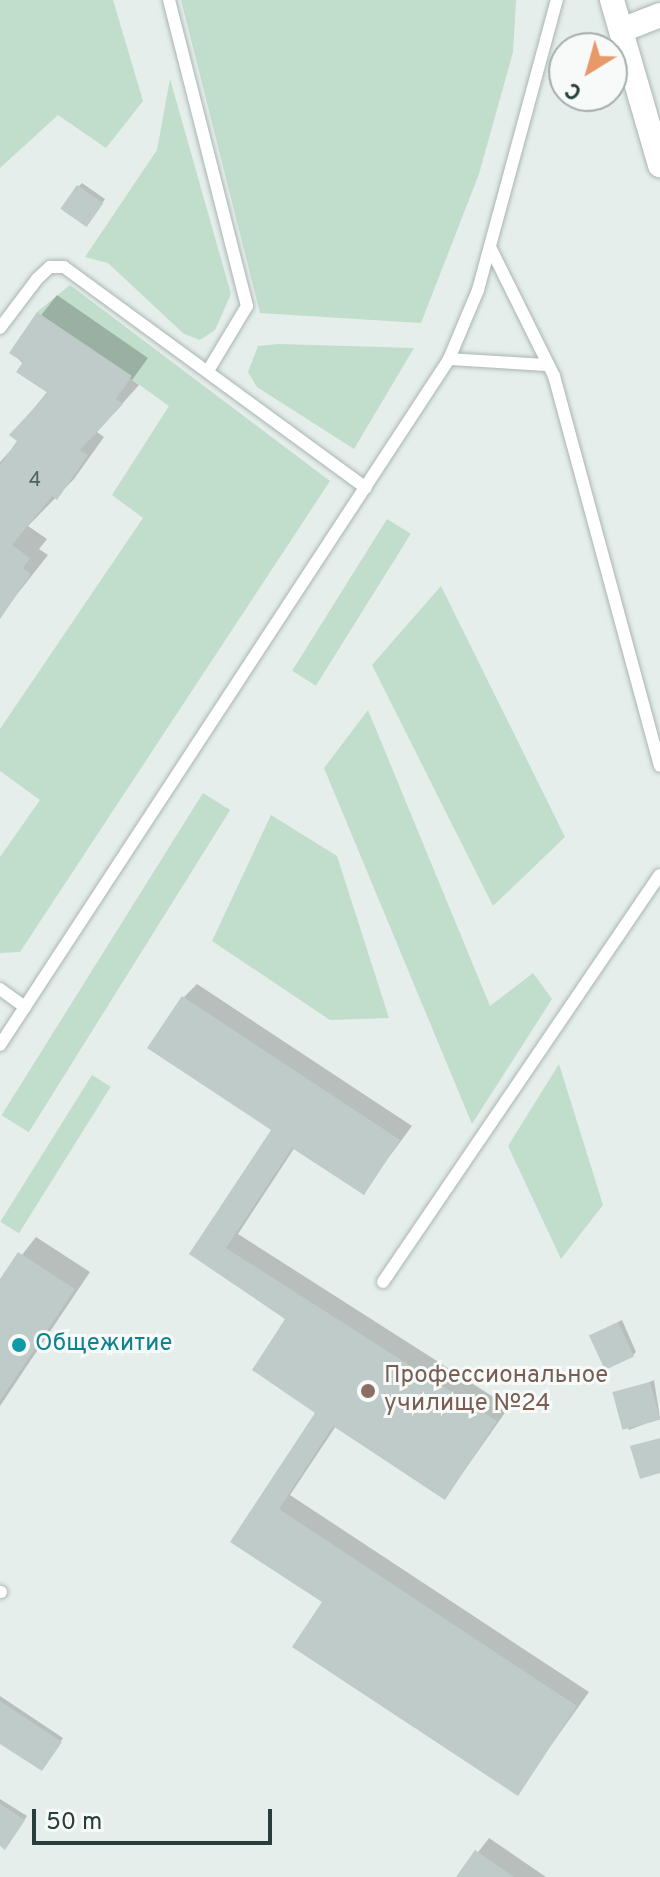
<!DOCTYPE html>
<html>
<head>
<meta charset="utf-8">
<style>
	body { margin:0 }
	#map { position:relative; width:660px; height:1877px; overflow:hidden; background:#e6eeeb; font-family:Overpass,sans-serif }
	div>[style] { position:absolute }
	.green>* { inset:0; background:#c1ddcc; transform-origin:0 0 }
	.shadow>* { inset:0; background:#0003 }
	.building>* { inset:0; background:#becbc8; transform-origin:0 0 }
	.roads { filter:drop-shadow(0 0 2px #a9b6b3) drop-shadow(0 0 2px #a9b6b3) }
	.service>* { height:12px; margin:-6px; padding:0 6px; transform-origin:6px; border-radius:6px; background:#fff }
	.minor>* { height:24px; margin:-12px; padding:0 12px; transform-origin:12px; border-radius:12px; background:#fff }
	.dots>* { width:22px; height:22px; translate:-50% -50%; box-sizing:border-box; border:4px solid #f7faf9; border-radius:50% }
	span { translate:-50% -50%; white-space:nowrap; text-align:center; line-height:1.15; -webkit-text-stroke:6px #f7faf9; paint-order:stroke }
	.number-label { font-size:20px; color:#4c625e }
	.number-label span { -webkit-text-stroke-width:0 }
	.culture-label { font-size:24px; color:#0d838f }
	.left { translate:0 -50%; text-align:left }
	.education-label { font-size:24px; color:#785e54 }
	.north { position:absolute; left:548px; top:32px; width:80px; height:80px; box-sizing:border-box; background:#f7faf9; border:2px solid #a3afad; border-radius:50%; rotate:217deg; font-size:22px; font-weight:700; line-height:32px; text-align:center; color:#263f3b }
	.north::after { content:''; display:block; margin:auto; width:28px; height:36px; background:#e8996a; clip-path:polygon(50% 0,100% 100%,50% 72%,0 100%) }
	.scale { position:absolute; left:32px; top:1809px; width:240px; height:36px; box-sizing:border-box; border:4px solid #263f3b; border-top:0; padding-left:10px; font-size:24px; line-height:28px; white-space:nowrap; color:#263f3b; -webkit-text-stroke:6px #f7faf9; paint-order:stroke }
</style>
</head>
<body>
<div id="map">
	<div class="green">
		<i style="clip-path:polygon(0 0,113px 0,143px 101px,106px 148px,58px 115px,0 168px)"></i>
		<i style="clip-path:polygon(181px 0,516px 0,513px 52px,479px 174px,421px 323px,260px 313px)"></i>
		<i style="clip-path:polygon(170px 79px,231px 294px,215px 330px,200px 340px,184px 334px,108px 263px,85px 257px,157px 150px)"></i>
		<i style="clip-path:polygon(70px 285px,330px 481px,20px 952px,0 953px,0 857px,40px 800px,0 771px,0 729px,143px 518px,112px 495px,169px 406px,37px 312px)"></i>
		<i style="clip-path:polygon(258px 346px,279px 344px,414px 348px,354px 449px,257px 387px,248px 372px)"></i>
		<i style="left:387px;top:519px;width:28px;height:179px;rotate:32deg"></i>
		<i style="clip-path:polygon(441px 586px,565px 837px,493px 906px,372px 665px)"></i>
		<i style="clip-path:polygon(368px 710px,490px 1006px,533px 973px,552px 999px,472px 1124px,324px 768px)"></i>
		<i style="left:203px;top:793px;width:32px;height:380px;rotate:32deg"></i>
		<i style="clip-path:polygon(271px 815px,337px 856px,389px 1018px,330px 1020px,212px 941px)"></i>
		<i style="clip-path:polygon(559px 1064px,603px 1205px,561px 1259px,508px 1146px)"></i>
		<i style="left:92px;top:1075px;width:22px;height:173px;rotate:32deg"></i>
	</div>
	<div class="shadow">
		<i style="clip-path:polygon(82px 183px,105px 199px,90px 221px,79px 186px)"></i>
		<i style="clip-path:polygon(57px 295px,148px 358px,132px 380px,139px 385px,97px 432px,104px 437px,74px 479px,28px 526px,47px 539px,39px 549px,48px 555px,0 616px,0 462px,20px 440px,12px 435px,48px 391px,12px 352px)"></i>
		<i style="clip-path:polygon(197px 984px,412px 1126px,363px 1192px,295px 1147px,238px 1234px,509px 1407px,445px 1498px,336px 1426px,290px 1495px,589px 1692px,517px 1793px,324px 1602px,233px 1541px,318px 1412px,288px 1318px,191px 1254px,273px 1130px,184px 997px)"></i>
		<i style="clip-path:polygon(36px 1237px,90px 1272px,0 1406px,0 1283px)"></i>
		<i style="clip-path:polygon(622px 1320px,636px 1352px,633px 1355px,592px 1336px)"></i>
		<i style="clip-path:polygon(654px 1380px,660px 1418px,629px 1430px,616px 1397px)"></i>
		<i style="clip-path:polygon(0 1696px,63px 1738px,45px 1766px,0 1741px)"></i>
		<i style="clip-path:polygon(0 1799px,27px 1816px,8px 1844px,0 1844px)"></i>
		<i style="clip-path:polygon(489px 1838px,546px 1877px,459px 1877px)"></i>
	</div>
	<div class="building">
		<i style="left:77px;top:185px;width:32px;height:29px;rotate:35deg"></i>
		<i style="clip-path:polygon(37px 312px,132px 376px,116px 399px,123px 404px,80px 450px,88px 455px,57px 500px,52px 496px,12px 545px,30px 558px,23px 568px,31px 574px,0 619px,0 465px,17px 441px,9px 435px,48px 393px,16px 372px,23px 362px,9px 353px)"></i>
		<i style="clip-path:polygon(182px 996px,400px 1140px,364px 1195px,292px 1148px,226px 1248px,497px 1421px,445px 1500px,333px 1426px,279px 1509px,577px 1706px,518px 1796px,292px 1647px,322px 1602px,230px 1542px,315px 1413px,252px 1370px,285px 1319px,189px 1254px,271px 1130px,147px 1048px)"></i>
		<i style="clip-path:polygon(18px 1252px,75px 1289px,0 1401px,0 1279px)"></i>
		<i style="left:618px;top:1322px;width:38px;height:32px;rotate:65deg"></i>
		<i style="left:650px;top:1382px;width:39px;height:39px;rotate:75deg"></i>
		<i style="clip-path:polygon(660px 1438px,660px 1473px,640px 1479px,630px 1446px)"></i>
		<i style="clip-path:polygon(0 1701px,62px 1742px,42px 1771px,0 1744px)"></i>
		<i style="clip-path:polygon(0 1804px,25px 1820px,5px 1850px,0 1846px)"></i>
		<i style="clip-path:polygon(475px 1850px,514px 1877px,456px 1877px)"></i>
	</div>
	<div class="roads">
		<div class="service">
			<i style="left:169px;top:0;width:316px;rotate:75.7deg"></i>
			<i style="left:247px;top:306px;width:76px;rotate:121deg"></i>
			<i style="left:490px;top:247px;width:144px;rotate:63.6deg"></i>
			<i style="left:554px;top:376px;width:404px;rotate:74.8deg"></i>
			<i style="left:0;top:328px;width:61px;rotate:-52.9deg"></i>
			<i style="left:37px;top:279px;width:18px;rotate:-43deg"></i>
			<i style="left:50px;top:267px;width:14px"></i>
			<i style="left:64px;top:267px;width:374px;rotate:36.2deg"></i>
			<i style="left:449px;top:359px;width:99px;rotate:3.5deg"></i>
			<i style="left:0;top:989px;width:31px;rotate:36deg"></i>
			<i style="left:0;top:1045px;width:820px;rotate:-56.79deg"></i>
			<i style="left:449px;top:359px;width:75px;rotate:-67.2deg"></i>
			<i style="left:478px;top:290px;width:301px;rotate:-74.8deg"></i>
			<i style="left:383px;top:1282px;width:492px;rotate:-55.8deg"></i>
			<i style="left:0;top:1592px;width:1px"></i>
		</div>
		<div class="minor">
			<i style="left:612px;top:0;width:172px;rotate:73.8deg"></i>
			<i style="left:622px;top:30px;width:41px;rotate:-21.5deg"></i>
		</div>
	</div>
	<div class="dots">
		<i style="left:19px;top:1345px;background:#0f9aa8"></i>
		<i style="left:368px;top:1391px;background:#8d6e63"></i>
	</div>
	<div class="number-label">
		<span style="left:35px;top:481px">4</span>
	</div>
	<div class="culture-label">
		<span class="left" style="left:35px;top:1345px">Общежитие</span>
	</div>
	<div class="education-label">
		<span class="left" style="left:384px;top:1391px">Профессиональное<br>училище №24</span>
	</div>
	<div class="north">С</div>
	<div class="scale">50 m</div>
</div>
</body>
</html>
